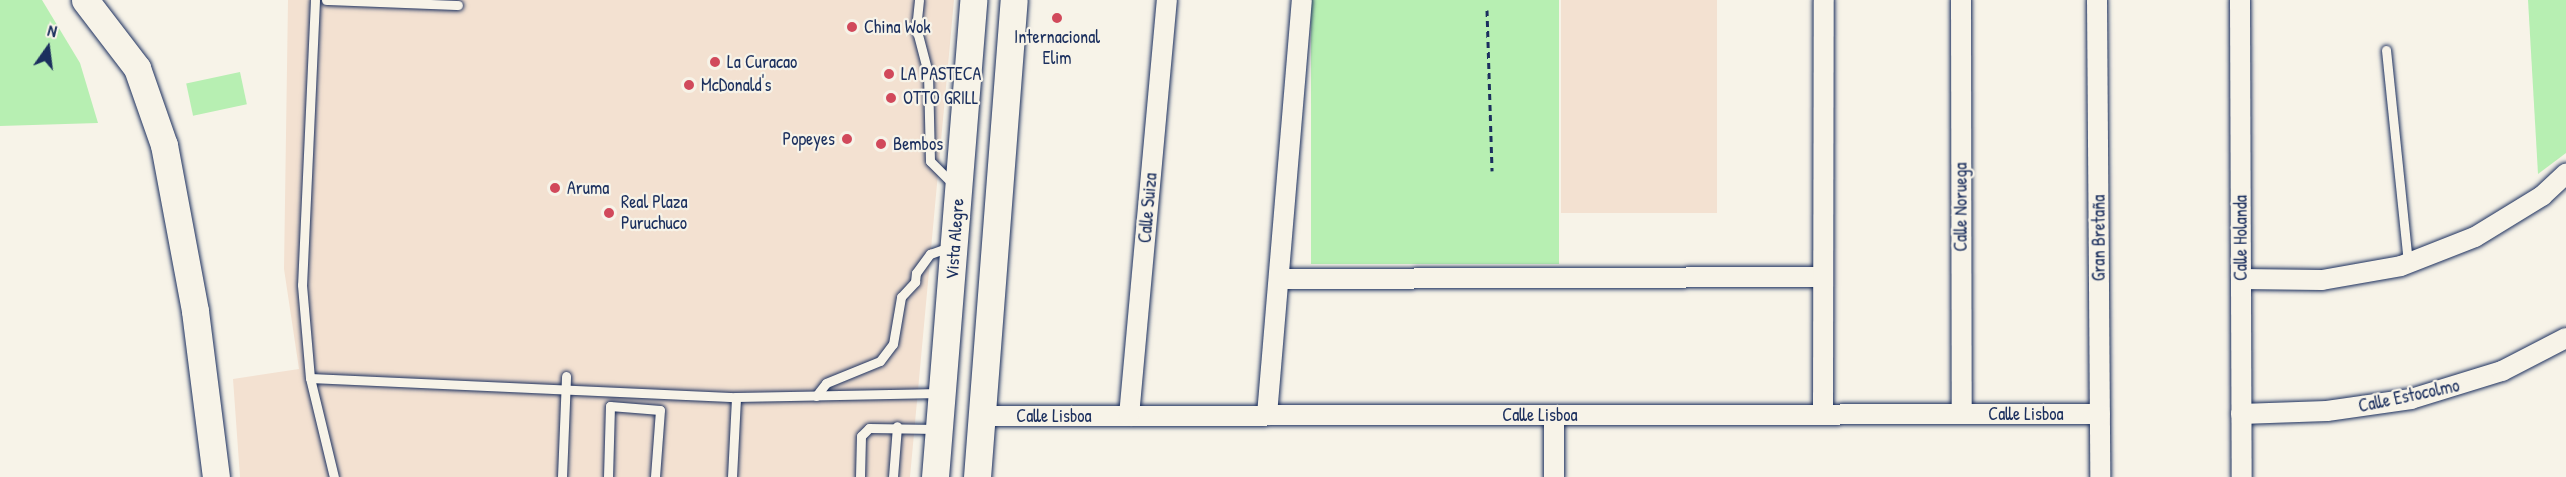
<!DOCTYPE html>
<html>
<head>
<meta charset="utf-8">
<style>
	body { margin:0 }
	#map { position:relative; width:2566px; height:477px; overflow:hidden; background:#f7f3e8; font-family:"Patrick Hand",sans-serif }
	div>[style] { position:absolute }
	.built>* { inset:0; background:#f3e1d1; transform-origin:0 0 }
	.green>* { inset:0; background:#b7efb2; transform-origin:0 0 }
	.path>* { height:3px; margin-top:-1.5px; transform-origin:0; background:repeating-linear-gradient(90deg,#1b2f5e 0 6px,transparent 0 10.5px) }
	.roads { filter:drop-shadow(0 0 2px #1b2f5e) drop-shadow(0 0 2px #1b2f5e) }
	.lane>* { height:9px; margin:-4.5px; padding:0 4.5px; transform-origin:4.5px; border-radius:4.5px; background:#f7f3e8 }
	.street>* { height:20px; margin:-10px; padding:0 10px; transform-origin:10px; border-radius:10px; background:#f7f3e8 }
	.secondary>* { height:27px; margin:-13.5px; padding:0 13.5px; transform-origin:13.5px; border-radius:13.5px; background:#f7f3e8 }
	.dots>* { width:16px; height:16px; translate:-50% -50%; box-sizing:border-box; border:3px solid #f7f3e8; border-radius:50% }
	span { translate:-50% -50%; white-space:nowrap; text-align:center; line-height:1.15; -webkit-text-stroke:4.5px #f7f3e8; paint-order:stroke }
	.poi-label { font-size:18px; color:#1b2f5e }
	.left { translate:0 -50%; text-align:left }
	.right { translate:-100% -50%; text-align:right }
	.street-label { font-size:18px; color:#1b2f5e }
	.north { position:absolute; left:18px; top:18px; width:60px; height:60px; -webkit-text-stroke:4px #f7f3e8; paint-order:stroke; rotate:14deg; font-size:16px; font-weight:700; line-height:24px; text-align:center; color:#1b2f5e }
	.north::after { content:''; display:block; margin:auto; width:21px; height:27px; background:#1b2f5e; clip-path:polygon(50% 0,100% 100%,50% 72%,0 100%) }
</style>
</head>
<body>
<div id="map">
	<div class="built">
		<i style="clip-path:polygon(288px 0,954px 0,910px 477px,240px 477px,233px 379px,299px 369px,284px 269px)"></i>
		<i style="left:1561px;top:0;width:156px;height:213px"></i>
	</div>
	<div class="green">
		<i style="clip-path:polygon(0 0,42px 0,80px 63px,98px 123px,0 126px)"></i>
		<i style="left:1311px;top:0;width:248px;height:264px"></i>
		<i style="clip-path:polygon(2528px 0,2566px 0,2566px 153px,2538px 174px)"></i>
		<i style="left:240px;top:72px;width:33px;height:55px;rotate:78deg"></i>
	</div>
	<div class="path">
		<i style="left:1487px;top:10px;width:161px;rotate:88.2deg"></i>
	</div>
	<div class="roads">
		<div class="lane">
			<i style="left:315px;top:0;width:285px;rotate:92.6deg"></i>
			<i style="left:302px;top:285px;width:93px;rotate:85.1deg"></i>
			<i style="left:310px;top:378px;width:102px;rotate:76.4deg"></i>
			<i style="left:326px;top:0;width:132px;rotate:2.2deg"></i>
			<i style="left:919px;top:0;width:27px;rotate:96deg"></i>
			<i style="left:916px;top:27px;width:48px;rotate:75.4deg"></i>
			<i style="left:928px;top:73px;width:88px;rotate:88.7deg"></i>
			<i style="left:930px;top:161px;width:33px;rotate:45deg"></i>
			<i style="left:2386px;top:50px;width:214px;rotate:84.1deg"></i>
			<i style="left:310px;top:378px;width:426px;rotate:2.6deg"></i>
			<i style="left:736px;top:397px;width:204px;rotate:-1.1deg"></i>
			<i style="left:816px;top:396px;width:16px;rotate:-52deg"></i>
			<i style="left:826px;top:383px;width:58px;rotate:-22.2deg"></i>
			<i style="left:880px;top:361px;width:21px;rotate:-53deg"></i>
			<i style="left:893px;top:344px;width:48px;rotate:-80.3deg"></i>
			<i style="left:901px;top:297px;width:21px;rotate:-47deg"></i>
			<i style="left:915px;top:282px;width:9px;rotate:-84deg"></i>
			<i style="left:916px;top:273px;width:24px;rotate:-54deg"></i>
			<i style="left:930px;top:254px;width:20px;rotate:-20deg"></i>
			<i style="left:562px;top:477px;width:101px;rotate:-87.7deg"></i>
			<i style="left:608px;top:477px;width:71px;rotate:-88.4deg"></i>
			<i style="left:610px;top:406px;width:50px;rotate:4.6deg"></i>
			<i style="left:660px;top:410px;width:67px;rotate:94.3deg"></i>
			<i style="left:732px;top:477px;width:80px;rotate:-87.1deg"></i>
			<i style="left:860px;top:477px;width:41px;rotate:-88.6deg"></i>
			<i style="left:861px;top:436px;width:11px;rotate:-45deg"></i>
			<i style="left:869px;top:428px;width:68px;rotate:0.8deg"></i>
			<i style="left:893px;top:477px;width:51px;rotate:-85.5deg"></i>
		</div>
		<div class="street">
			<i style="left:1961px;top:0;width:414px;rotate:89.9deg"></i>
			<i style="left:2097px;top:0;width:477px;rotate:89.6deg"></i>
			<i style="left:2240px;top:0;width:477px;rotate:89.8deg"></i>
			<i style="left:1279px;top:279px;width:544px;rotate:-0.21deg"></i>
			<i style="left:2241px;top:279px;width:81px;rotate:0.7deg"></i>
			<i style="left:2322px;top:280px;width:80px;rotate:-10deg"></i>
			<i style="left:2401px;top:266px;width:79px;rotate:-21.4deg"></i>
			<i style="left:2475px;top:237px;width:79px;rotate:-31.5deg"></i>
			<i style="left:2542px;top:196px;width:33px;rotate:-43deg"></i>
			<i style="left:1823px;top:414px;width:414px;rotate:-89.9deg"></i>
			<i style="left:2241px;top:414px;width:86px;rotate:-2deg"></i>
			<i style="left:2327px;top:411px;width:85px;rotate:-8.1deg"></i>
			<i style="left:2411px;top:399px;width:95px;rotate:-17.1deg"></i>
			<i style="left:2502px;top:371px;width:72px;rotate:-27.3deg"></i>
			<i style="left:1267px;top:415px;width:416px;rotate:-85.2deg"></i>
			<i style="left:1554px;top:415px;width:62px;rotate:90deg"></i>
			<i style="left:981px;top:416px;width:1119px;rotate:-0.1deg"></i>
			<i style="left:1129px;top:416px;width:418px;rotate:-84.8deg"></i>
		</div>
		<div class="secondary">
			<i style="left:85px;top:0;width:86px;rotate:52.6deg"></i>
			<i style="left:137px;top:68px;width:82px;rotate:70.7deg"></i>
			<i style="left:164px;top:145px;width:169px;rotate:79.4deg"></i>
			<i style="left:195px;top:311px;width:167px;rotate:82.8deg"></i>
			<i style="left:935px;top:477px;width:479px;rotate:-85.4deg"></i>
			<i style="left:977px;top:477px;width:478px;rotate:-85.6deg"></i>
		</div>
	</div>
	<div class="dots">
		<i style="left:1057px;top:18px;background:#d1495b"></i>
		<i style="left:852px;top:27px;background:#d1495b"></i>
		<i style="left:715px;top:62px;background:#d1495b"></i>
		<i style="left:889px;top:74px;background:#d1495b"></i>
		<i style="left:689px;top:85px;background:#d1495b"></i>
		<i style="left:891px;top:98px;background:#d1495b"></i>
		<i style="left:847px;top:139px;background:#d1495b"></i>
		<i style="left:881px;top:144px;background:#d1495b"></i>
		<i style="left:555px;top:188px;background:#d1495b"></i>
		<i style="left:609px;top:213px;background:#d1495b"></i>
	</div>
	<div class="poi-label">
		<span class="left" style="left:864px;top:27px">China Wok</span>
		<span style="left:1057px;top:48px">Internacional<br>Elim</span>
		<span class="left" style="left:727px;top:62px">La Curacao</span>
		<span class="left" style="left:901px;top:74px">LA PASTECA</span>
		<span class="left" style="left:701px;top:85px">McDonald's</span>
		<span class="left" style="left:903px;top:98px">OTTO GRILL</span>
		<span class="right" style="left:835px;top:139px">Popeyes</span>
		<span class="left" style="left:893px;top:144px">Bembos</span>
		<span class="left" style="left:567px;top:188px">Aruma</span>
		<span class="left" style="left:621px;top:213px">Real Plaza<br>Puruchuco</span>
	</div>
	<div class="street-label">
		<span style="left:1961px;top:207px;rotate:-90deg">Calle Noruega</span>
		<span style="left:1148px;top:208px;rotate:-85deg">Calle Suiza</span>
		<span style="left:2099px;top:238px;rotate:-90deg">Gran Bretaña</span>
		<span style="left:2241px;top:238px;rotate:-90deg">Calle Holanda</span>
		<span style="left:955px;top:239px;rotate:-86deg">Vista Alegre</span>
		<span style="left:2409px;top:396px;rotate:-12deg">Calle Estocolmo</span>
		<span style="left:2026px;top:414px">Calle Lisboa</span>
		<span style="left:1540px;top:415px">Calle Lisboa</span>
		<span style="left:1054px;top:416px">Calle Lisboa</span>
	</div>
	<div class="north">N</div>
</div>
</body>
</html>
